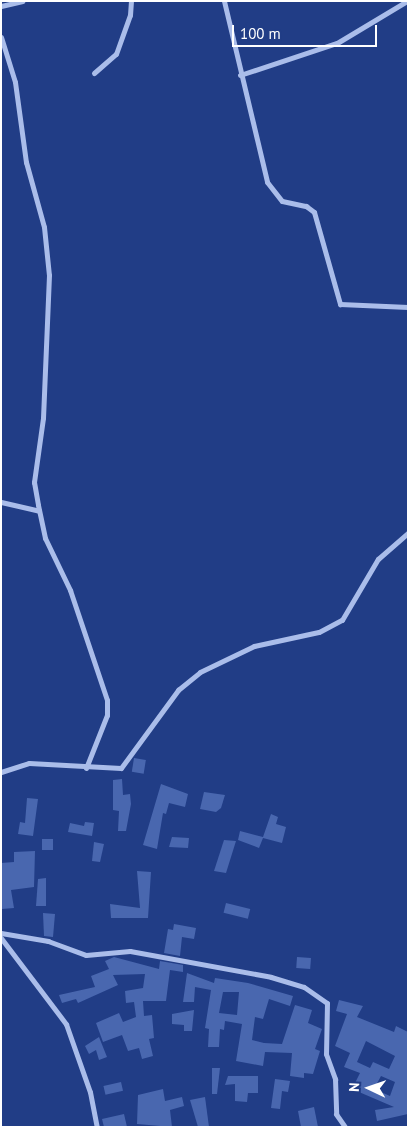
<!DOCTYPE html>
<html>
<head>
<meta charset="utf-8">
<style>
	body { margin:0 }
	#map { position:relative; width:409px; height:1128px; overflow:hidden; background:#213d86; font-family:"PT Sans",sans-serif }
	div>[style] { position:absolute }
	.building>* { inset:0; background:#4967af; transform-origin:0 0 }
	.minor>* { height:5px; margin:-2.5px; padding:0 2.5px; transform-origin:2.5px; border-radius:2.5px; background:#aabdea }
	span { translate:-50% -50%; white-space:nowrap; text-align:center; line-height:1.15; -webkit-text-stroke:4px #213d86; paint-order:stroke }
	.frame { position:absolute; inset:0; border:2px solid #fff; pointer-events:none }
	.north { position:absolute; left:344px; top:1063px; width:50px; height:50px; -webkit-text-stroke:4px #213d86; paint-order:stroke; rotate:273deg; font-size:14px; font-weight:700; line-height:20px; text-align:center; color:#fff }
	.north::after { content:''; display:block; margin:auto; width:18px; height:22px; background:#fff; clip-path:polygon(50% 0,100% 100%,50% 72%,0 100%) }
	.scale { position:absolute; left:232px; top:25px; width:145px; height:22px; box-sizing:border-box; border:2px solid #fff; border-top:0; padding-left:6px; font-size:15px; line-height:18px; white-space:nowrap; color:#fff; -webkit-text-stroke:4px #213d86; paint-order:stroke }
</style>
</head>
<body>
<div id="map">
	<div class="building">
		<i style="left:134px;top:758px;width:12px;height:14px;rotate:9deg"></i>
		<i style="clip-path:polygon(122px 779px,123px 795px,130px 794px,131px 804px,126px 831px,118px 831px,119px 811px,113px 810px,113px 780px)"></i>
		<i style="clip-path:polygon(161px 784px,188px 794px,185px 807px,169px 803px,166px 814px,163px 813px,157px 849px,143px 845px)"></i>
		<i style="clip-path:polygon(204px 792px,225px 795px,221px 808px,216px 812px,200px 809px)"></i>
		<i style="clip-path:polygon(27px 798px,38px 799px,33px 836px,18px 834px,20px 822px,25px 823px)"></i>
		<i style="clip-path:polygon(271px 814px,278px 817px,276px 824px,286px 827px,282px 843px,263px 838px,259px 848px,238px 840px,240px 831px,263px 837px)"></i>
		<i style="clip-path:polygon(85px 822px,94px 823px,92px 836px,68px 832px,70px 823px,84px 826px)"></i>
		<i style="clip-path:polygon(172px 837px,189px 838px,188px 848px,169px 847px)"></i>
		<i style="left:42px;top:839px;width:11px;height:11px"></i>
		<i style="clip-path:polygon(224px 840px,236px 841px,226px 873px,214px 871px)"></i>
		<i style="clip-path:polygon(94px 842px,104px 844px,100px 862px,92px 861px)"></i>
		<i style="clip-path:polygon(35px 851px,34px 887px,11px 890px,14px 908px,2px 909px,1px 863px,14px 862px,14px 852px)"></i>
		<i style="clip-path:polygon(137px 871px,151px 872px,148px 918px,111px 918px,110px 904px,140px 908px)"></i>
		<i style="clip-path:polygon(46px 878px,46px 906px,36px 906px,38px 879px)"></i>
		<i style="left:226px;top:903px;width:25px;height:10px;rotate:14deg"></i>
		<i style="clip-path:polygon(43px 913px,55px 914px,53px 937px,44px 936px)"></i>
		<i style="clip-path:polygon(174px 924px,196px 928px,194px 939px,182px 937px,180px 956px,164px 953px,168px 929px,173px 930px)"></i>
		<i style="clip-path:polygon(114px 957px,159px 969px,160px 961px,183px 965px,183px 972px,170px 970px,166px 1001px,143px 1001px,144px 1016px,152px 1015px,154px 1038px,149px 1039px,153px 1056px,142px 1059px,139px 1048px,128px 1051px,122px 1035px,103px 1042px,96px 1023px,119px 1013px,123px 1022px,136px 1017px,134px 1002px,126px 1003px,125px 991px,143px 988px,145px 974px,113px 975px,118px 985px,78px 1003px,76px 999px,62px 1003px,59px 995px,95px 987px,91px 976px,109px 969px,105px 961px)"></i>
		<i style="left:297px;top:957px;width:14px;height:11px;rotate:4deg"></i>
		<i style="clip-path:polygon(evenodd,187px 973px,214px 983px,215px 978px,248px 983px,293px 996px,290px 1006px,269px 999px,263px 1019px,255px 1017px,252px 1040px,264px 1043px,282px 1044px,295px 1005px,312px 1010px,308px 1023px,322px 1029px,315px 1049px,320px 1051px,313px 1074px,304px 1073px,304px 1078px,290px 1076px,292px 1053px,265px 1052px,263px 1066px,236px 1061px,242px 1024px,225px 1021px,224px 1030px,220px 1029px,219px 1047px,208px 1047px,209px 1029px,205px 1028px,211px 990px,195px 987px,194px 1002px,183px 1002px,187px 973px,223px 992px,239px 992px,237px 1015px,219px 1013px,223px 992px)"></i>
		<i style="clip-path:polygon(evenodd,339px 1000px,363px 1006px,357px 1017px,394px 1032px,396px 1026px,408px 1032px,408px 1114px,377px 1121px,375px 1110px,394px 1107px,352px 1089px,360px 1073px,344px 1067px,350px 1053px,335px 1046px,347px 1014px,336px 1011px,339px 1000px,366px 1041px,395px 1056px,389px 1069px,373px 1062px,370px 1068px,357px 1062px,366px 1041px,339px 1000px,381px 1076px,395px 1082px,390px 1096px,374px 1089px,381px 1076px)"></i>
		<i style="clip-path:polygon(194px 1010px,192px 1031px,184px 1031px,184px 1025px,172px 1024px,172px 1014px)"></i>
		<i style="clip-path:polygon(99px 1037px,107px 1057px,99px 1060px,96px 1050px,89px 1054px,85px 1046px)"></i>
		<i style="clip-path:polygon(212px 1068px,220px 1068px,217px 1094px,212px 1094px)"></i>
		<i style="clip-path:polygon(228px 1076px,258px 1076px,258px 1093px,248px 1093px,247px 1102px,235px 1101px,235px 1084px,225px 1085px)"></i>
		<i style="clip-path:polygon(275px 1079px,290px 1081px,288px 1092px,282px 1091px,280px 1109px,271px 1108px)"></i>
		<i style="left:121px;top:1082px;width:9px;height:18px;rotate:77deg"></i>
		<i style="clip-path:polygon(163px 1089px,165px 1101px,182px 1097px,184px 1106px,170px 1110px,172px 1127px,137px 1124px,138px 1095px)"></i>
		<i style="clip-path:polygon(205px 1097px,209px 1127px,198px 1127px,190px 1100px)"></i>
		<i style="clip-path:polygon(314px 1107px,318px 1127px,301px 1127px,298px 1111px)"></i>
		<i style="clip-path:polygon(124px 1114px,127px 1127px,104px 1127px,102px 1119px)"></i>
	</div>
	<div class="minor">
		<i style="left:224px;top:1px;width:186px;rotate:76.6deg"></i>
		<i style="left:267px;top:182px;width:24px;rotate:52deg"></i>
		<i style="left:282px;top:201px;width:25px;rotate:12deg"></i>
		<i style="left:306px;top:206px;width:10px;rotate:37deg"></i>
		<i style="left:314px;top:212px;width:96px;rotate:74.2deg"></i>
		<i style="left:340px;top:304px;width:68px;rotate:2.5deg"></i>
		<i style="left:1px;top:6px;width:22px;rotate:-13deg"></i>
		<i style="left:1px;top:37px;width:47px;rotate:72.7deg"></i>
		<i style="left:15px;top:82px;width:81px;rotate:82.2deg"></i>
		<i style="left:26px;top:162px;width:67px;rotate:74.5deg"></i>
		<i style="left:44px;top:227px;width:48px;rotate:84.1deg"></i>
		<i style="left:49px;top:275px;width:143px;rotate:92.4deg"></i>
		<i style="left:43px;top:418px;width:65px;rotate:98deg"></i>
		<i style="left:34px;top:482px;width:23px;rotate:80deg"></i>
		<i style="left:38px;top:505px;width:34px;rotate:78deg"></i>
		<i style="left:45px;top:538px;width:58px;rotate:64.3deg"></i>
		<i style="left:70px;top:590px;width:116px;rotate:71.4deg"></i>
		<i style="left:107px;top:700px;width:15px;rotate:90deg"></i>
		<i style="left:107px;top:715px;width:57px;rotate:111.6deg"></i>
		<i style="left:94px;top:73px;width:29px;rotate:-41deg"></i>
		<i style="left:116px;top:54px;width:41px;rotate:-70.3deg"></i>
		<i style="left:130px;top:15px;width:14px;rotate:-86deg"></i>
		<i style="left:240px;top:75px;width:102px;rotate:-18.3deg"></i>
		<i style="left:337px;top:43px;width:82px;rotate:-31deg"></i>
		<i style="left:1px;top:502px;width:39px;rotate:13deg"></i>
		<i style="left:1px;top:772px;width:29px;rotate:-18deg"></i>
		<i style="left:29px;top:763px;width:92px;rotate:3.1deg"></i>
		<i style="left:121px;top:768px;width:97px;rotate:-53.8deg"></i>
		<i style="left:178px;top:690px;width:28px;rotate:-39deg"></i>
		<i style="left:200px;top:672px;width:60px;rotate:-25.7deg"></i>
		<i style="left:254px;top:646px;width:66px;rotate:-12.2deg"></i>
		<i style="left:319px;top:632px;width:26px;rotate:-28deg"></i>
		<i style="left:342px;top:620px;width:71px;rotate:-59.5deg"></i>
		<i style="left:378px;top:559px;width:40px;rotate:-41deg"></i>
		<i style="left:1px;top:933px;width:48px;rotate:9.7deg"></i>
		<i style="left:48px;top:941px;width:40px;rotate:20.2deg"></i>
		<i style="left:86px;top:955px;width:44px;rotate:-5.2deg"></i>
		<i style="left:130px;top:951px;width:143px;rotate:10.4deg"></i>
		<i style="left:271px;top:977px;width:34px;rotate:17deg"></i>
		<i style="left:304px;top:987px;width:28px;rotate:35deg"></i>
		<i style="left:327px;top:1003px;width:51px;rotate:91.1deg"></i>
		<i style="left:326px;top:1054px;width:27px;rotate:70deg"></i>
		<i style="left:335px;top:1079px;width:35px;rotate:88deg"></i>
		<i style="left:336px;top:1114px;width:16px;rotate:55deg"></i>
		<i style="left:1px;top:938px;width:108px;rotate:52.9deg"></i>
		<i style="left:66px;top:1024px;width:72px;rotate:70.6deg"></i>
		<i style="left:90px;top:1092px;width:36px;rotate:79deg"></i>
	</div>
	<div class="frame"></div>
	<div class="north">N</div>
	<div class="scale">100 m</div>
</div>
</body>
</html>
